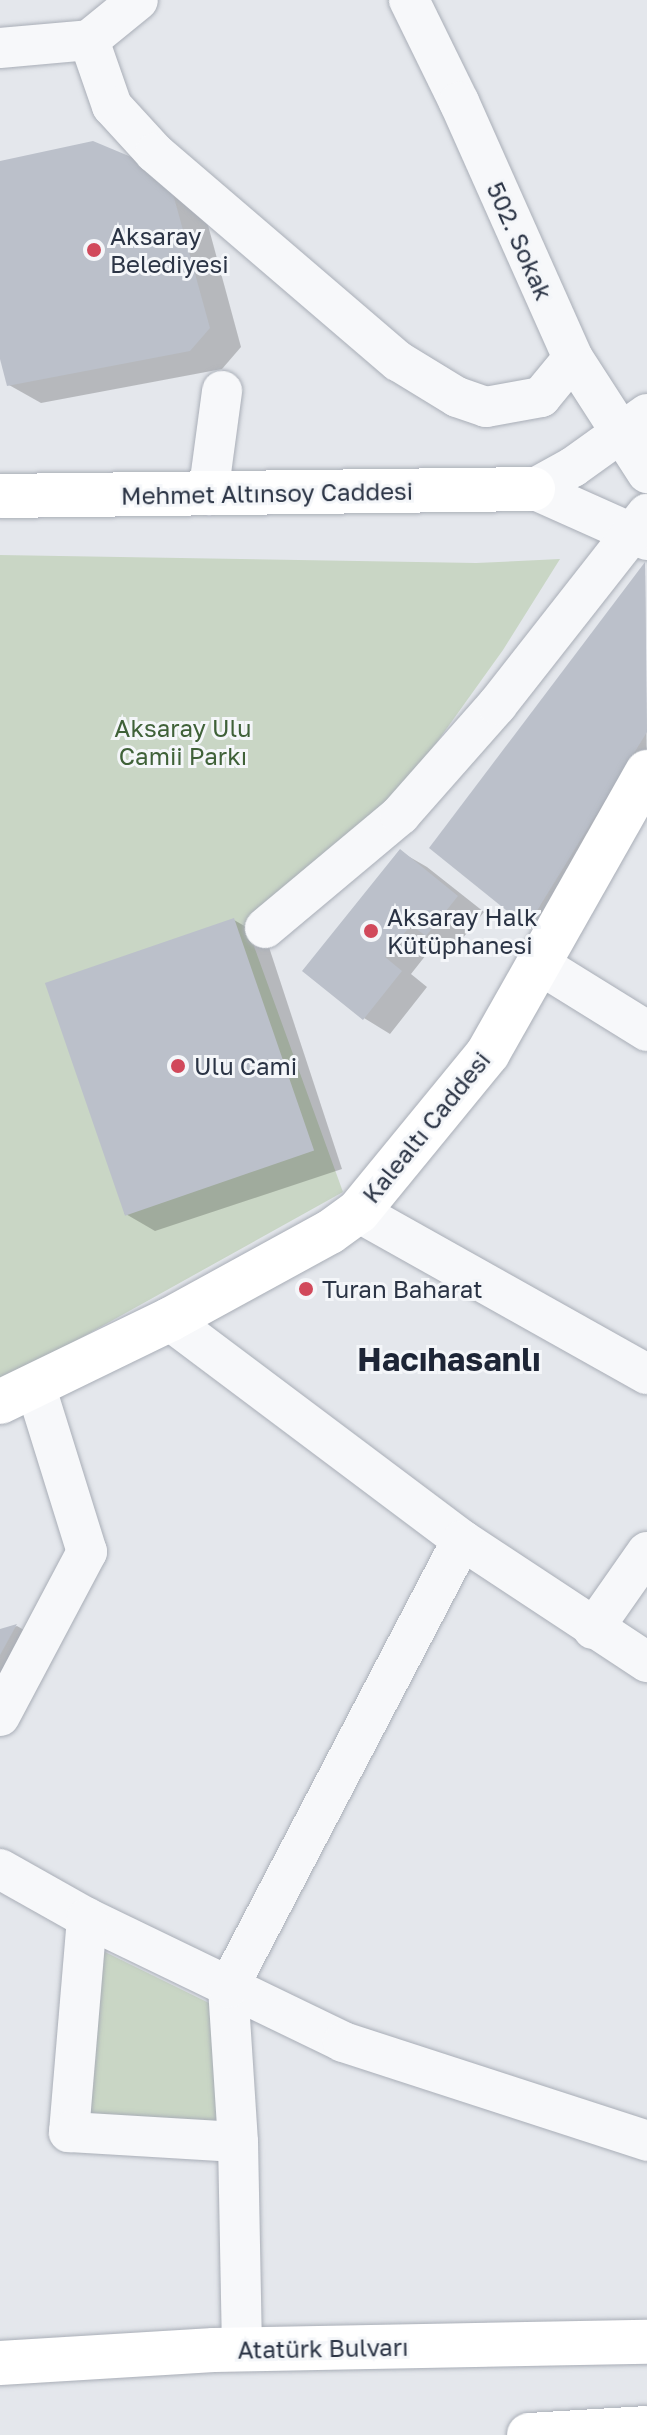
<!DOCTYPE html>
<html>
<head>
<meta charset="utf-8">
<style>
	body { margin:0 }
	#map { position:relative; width:647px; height:2435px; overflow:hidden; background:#e4e7ec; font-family:"Golos Text",sans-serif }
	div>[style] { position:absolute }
	.green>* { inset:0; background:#c9d6c5 }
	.shadow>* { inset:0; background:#0003 }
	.building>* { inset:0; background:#bbc0ca; transform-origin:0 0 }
	.roads { filter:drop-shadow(0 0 2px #a9aeb7) drop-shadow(0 0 2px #a9aeb7) }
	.street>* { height:40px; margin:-20px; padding:0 20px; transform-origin:20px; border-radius:20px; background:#f7f8fa }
	.secondary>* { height:44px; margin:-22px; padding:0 22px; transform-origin:22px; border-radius:22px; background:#fff }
	.primary>* { height:44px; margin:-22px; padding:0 22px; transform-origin:22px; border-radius:22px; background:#fff }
	.dots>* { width:22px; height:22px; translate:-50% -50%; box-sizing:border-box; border:4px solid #f4f6f9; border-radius:50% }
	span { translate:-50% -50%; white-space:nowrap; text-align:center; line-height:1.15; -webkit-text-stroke:6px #f4f6f9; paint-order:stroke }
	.poi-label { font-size:24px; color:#2b3445 }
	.left { translate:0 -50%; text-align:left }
	.street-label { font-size:24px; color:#2b3445 }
	.park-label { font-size:24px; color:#3f6138 }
	.district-label { font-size:32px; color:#1d2536; font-weight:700 }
</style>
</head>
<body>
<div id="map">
	<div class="green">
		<i style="clip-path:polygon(0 555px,476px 563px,560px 559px,503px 650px,379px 823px,247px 927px,343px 1192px,0 1383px)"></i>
		<i style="clip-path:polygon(101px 1950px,209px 2003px,218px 2122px,90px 2114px)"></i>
	</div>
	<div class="shadow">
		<i style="clip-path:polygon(0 163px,199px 192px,241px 347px,222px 369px,41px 403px,9px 385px,0 351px)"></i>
		<i style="clip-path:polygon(645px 564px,647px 802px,559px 944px,528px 926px,432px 848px)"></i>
		<i style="clip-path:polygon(401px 852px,427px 867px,484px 912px,453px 950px,437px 941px,411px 974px,427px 987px,390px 1034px,364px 1018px)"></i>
		<i style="clip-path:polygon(234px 920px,266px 938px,342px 1169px,155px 1231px,124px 1213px)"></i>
		<i style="clip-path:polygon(17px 1626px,43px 1641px,0 1717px,0 1631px)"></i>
	</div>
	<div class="building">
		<i style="clip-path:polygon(93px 141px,167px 172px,210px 328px,190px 351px,7px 386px,0 359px,0 161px)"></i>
		<i style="clip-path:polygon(645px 562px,647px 732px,527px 927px,429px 848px)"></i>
		<i style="clip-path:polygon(400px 849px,458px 896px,426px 936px,411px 925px,385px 957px,402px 971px,363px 1020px,302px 971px)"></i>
		<i style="left:234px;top:918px;width:246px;height:200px;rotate:71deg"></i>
		<i style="clip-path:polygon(17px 1624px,0 1655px,0 1629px)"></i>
	</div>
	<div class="roads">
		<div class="street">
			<i style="left:409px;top:0;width:114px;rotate:63.9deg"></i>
			<i style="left:459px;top:102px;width:280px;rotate:66deg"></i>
			<i style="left:573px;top:358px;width:137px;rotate:57.2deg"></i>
			<i style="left:89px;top:40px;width:70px;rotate:70.8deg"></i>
			<i style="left:112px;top:106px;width:64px;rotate:47.5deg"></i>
			<i style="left:155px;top:153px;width:320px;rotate:40.6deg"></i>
			<i style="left:398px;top:361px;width:69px;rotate:31.4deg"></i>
			<i style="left:457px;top:397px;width:31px;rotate:19deg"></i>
			<i style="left:486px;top:407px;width:56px;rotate:-10.3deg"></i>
			<i style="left:541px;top:397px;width:50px;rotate:-50.6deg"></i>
			<i style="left:0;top:48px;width:89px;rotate:-5.1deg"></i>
			<i style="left:89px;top:40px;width:63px;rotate:-39.2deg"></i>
			<i style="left:533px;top:489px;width:46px;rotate:-28.8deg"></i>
			<i style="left:573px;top:467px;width:91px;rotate:-35.6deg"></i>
			<i style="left:533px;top:489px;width:125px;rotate:24.1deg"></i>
			<i style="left:208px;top:495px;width:105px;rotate:-82.3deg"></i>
			<i style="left:265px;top:928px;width:176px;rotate:-39.9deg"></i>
			<i style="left:400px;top:815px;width:147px;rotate:-48.6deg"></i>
			<i style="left:497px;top:705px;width:243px;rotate:-51.9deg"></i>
			<i style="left:539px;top:964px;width:127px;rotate:31.8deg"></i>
			<i style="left:358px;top:1212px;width:331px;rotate:29.3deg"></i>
			<i style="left:169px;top:1320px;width:366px;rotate:36.9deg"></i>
			<i style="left:462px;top:1540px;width:222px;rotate:33.4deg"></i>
			<i style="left:593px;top:1629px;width:94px;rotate:-55deg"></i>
			<i style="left:0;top:1716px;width:186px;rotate:-62.1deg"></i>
			<i style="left:87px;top:1552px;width:175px;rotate:-107.3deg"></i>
			<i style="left:0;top:1869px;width:100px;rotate:29.4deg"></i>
			<i style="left:87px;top:1918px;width:284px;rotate:25.8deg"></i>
			<i style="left:343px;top:2042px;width:320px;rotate:18deg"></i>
			<i style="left:87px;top:1918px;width:215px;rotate:94.8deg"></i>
			<i style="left:69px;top:2132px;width:169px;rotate:3.4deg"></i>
			<i style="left:242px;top:2349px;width:207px;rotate:-91.1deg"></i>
			<i style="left:238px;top:2142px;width:154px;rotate:-93.7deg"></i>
			<i style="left:228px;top:1988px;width:505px;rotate:-62.42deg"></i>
		</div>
		<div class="secondary">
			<i style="left:0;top:496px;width:533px;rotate:-0.75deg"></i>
			<i style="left:0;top:1402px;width:188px;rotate:-25.9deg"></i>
			<i style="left:169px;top:1320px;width:183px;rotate:-28.7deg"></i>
			<i style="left:330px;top:1232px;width:34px;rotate:-36deg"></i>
			<i style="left:358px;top:1212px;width:205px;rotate:-50.7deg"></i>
			<i style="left:488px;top:1053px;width:323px;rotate:-60.5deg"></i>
		</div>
		<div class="primary">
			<i style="left:0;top:2363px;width:214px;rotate:-3.5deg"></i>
			<i style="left:214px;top:2350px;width:433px;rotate:-1.1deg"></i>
			<i style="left:529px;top:2435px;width:118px;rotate:-3.4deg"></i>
		</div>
	</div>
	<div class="dots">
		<i style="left:94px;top:250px;background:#d1495b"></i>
		<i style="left:371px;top:931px;background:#d1495b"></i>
		<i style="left:178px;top:1066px;background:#d1495b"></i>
		<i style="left:306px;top:1289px;background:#d1495b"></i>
	</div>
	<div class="poi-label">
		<span class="left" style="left:110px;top:250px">Aksaray<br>Belediyesi</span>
		<span class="left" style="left:387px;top:931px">Aksaray Halk<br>Kütüphanesi</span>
		<span class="left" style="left:194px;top:1066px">Ulu Cami</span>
		<span class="left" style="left:322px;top:1289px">Turan Baharat</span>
	</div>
	<div class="street-label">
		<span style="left:520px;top:241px;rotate:66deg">502. Sokak</span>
		<span style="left:267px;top:493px;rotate:-1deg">Mehmet Altınsoy Caddesi</span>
		<span style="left:426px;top:1127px;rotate:-51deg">Kalealtı Caddesi</span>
		<span style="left:323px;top:2348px;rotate:-1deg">Atatürk Bulvarı</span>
	</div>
	<div class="park-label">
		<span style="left:183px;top:742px">Aksaray Ulu<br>Camii Parkı</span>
	</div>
	<div class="district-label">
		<span style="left:449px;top:1359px">Hacıhasanlı</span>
	</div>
</div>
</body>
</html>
